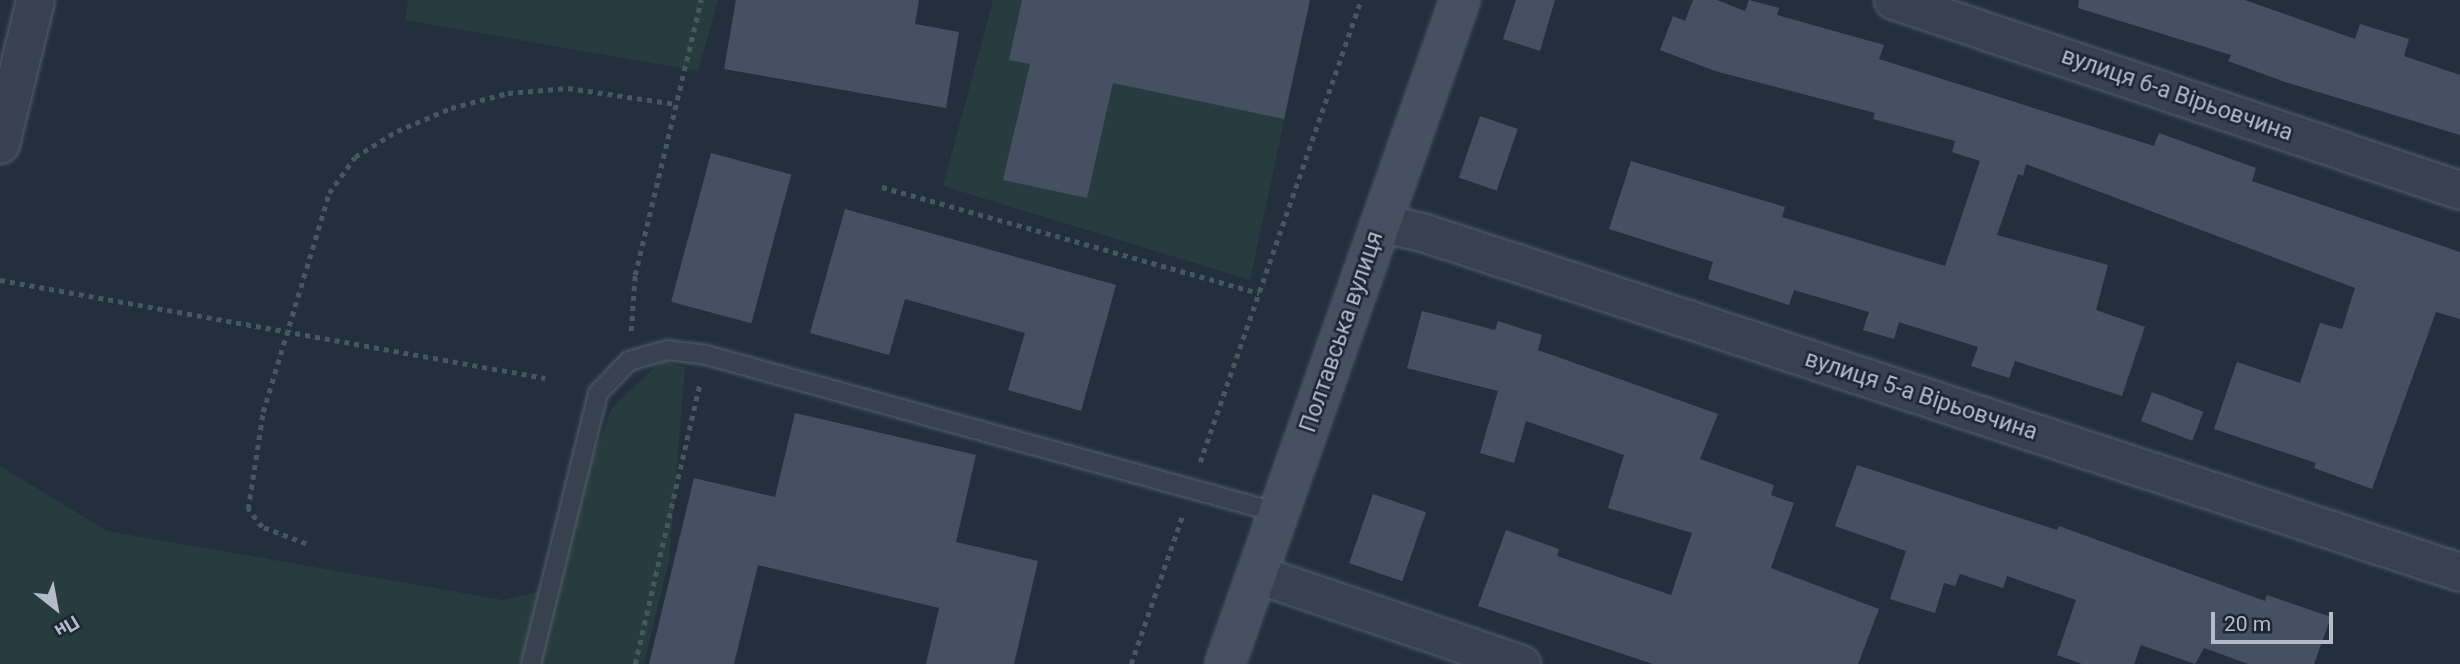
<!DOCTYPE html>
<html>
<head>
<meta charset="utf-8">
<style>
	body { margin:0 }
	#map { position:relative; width:2460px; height:664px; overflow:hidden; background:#242f3e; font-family:Roboto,sans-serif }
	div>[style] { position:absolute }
	.green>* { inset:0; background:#263c3f }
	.building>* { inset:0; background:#455162; transform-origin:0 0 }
	.path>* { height:4.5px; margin-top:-2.25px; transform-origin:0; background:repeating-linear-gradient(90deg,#44595c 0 5px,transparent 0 10px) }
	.roads { filter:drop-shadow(0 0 2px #565f6c) drop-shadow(0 0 2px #565f6c) }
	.lane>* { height:18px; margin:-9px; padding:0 9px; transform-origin:9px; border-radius:9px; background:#38414e }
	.street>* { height:37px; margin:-18.5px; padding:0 18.5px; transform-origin:18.5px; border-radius:18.5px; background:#38414e }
	.secondary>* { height:38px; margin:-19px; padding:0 19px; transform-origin:19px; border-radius:19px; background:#465061 }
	span { translate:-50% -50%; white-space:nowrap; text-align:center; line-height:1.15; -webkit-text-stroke:5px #1d2633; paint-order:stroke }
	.street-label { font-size:23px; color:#b4bcc9 }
	.north { position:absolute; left:21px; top:573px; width:70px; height:70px; -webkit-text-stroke:5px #1d2633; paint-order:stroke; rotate:149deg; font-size:19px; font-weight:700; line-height:28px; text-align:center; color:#b4bcc9 }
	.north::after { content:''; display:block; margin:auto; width:24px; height:32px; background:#b4bcc9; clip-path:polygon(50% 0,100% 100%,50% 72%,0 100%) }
	.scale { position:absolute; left:2211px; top:612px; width:122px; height:32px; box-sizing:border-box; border:4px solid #b4bcc9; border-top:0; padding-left:9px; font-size:21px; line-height:24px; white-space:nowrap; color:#b4bcc9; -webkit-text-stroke:5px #1d2633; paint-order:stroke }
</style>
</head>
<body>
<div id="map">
	<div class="green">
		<i style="clip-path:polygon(408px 0,718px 0,698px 71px,405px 20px)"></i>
		<i style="clip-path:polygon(993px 0,1310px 0,1250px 280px,943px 186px)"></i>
		<i style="clip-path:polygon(661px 361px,685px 367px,669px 561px,644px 664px,0 664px,0 466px,107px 531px,503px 600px,539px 592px,612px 408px)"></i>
	</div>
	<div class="building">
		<i style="clip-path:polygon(736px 0,919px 0,915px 24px,959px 32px,946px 108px,724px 69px)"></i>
		<i style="clip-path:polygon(1022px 0,1310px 0,1284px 119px,1113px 83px,1087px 198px,1003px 180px,1030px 64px,1009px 60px)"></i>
		<i style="clip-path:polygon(1516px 0,1555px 0,1540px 51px,1503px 39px)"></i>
		<i style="clip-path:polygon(1693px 0,1717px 0,1745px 11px,1749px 0,1779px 8px,1777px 15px,1884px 45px,1879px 59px,2154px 146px,2159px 133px,2256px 168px,2252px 181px,2460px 252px,2460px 319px,2436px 312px,2372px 489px,2314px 468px,2316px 463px,2214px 429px,2237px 362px,2300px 383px,2320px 323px,2342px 329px,2355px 288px,2026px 164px,2023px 176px,2018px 174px,1997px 235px,2108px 265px,2096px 310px,2145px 327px,2122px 396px,2015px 361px,2009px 378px,1971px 366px,1978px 347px,1899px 322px,1894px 339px,1863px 330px,1869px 312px,1794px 290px,1789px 305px,1708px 279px,1713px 262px,1609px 229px,1631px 161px,1785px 207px,1782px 217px,1945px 266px,1980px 161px,1952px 152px,1955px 141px,1873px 119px,1875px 113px,1715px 71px,1660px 50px,1673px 16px,1685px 21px)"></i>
		<i style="clip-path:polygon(2079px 0,2245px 0,2355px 39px,2360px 24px,2409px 39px,2404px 56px,2460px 75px,2460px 135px,2285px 82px,2228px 61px,2231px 55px,2078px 8px)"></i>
		<i style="left:1480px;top:116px;width:40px;height:65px;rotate:19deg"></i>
		<i style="left:711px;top:153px;width:83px;height:154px;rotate:15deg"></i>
		<i style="clip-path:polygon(845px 209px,1116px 285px,1081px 411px,1008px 390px,1025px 333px,905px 299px,889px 355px,810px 333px)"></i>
		<i style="clip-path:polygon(1422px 311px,1495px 330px,1498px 321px,1542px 335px,1538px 350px,1718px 414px,1700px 459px,1774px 485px,1771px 495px,1794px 503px,1771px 568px,1879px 609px,1858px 664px,1653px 664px,1478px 606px,1506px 530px,1559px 549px,1557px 556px,1671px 595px,1692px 533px,1608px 508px,1624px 455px,1526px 421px,1514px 463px,1480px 453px,1498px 391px,1407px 368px)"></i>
		<i style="left:2152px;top:392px;width:55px;height:31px;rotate:21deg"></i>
		<i style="clip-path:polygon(795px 413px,976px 455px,956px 542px,1038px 561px,1014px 664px,926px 664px,939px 608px,758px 565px,734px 664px,649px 664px,694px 478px,775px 497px)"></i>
		<i style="clip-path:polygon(1857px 465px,2057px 530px,2059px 526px,2265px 601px,2267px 595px,2331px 617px,2314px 664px,2248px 664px,2204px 648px,2195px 664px,2141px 645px,2134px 664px,2082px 664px,2057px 655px,2076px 600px,2007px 576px,2003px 588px,1960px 574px,1955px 586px,1944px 583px,1935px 613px,1890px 599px,1906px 551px,1835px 526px)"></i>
		<i style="left:1373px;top:494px;width:56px;height:73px;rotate:19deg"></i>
	</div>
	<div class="path">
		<i style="left:882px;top:187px;width:392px;rotate:15.7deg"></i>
		<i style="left:0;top:280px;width:554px;rotate:10.19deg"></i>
		<i style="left:631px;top:331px;width:56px;rotate:-85.9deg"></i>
		<i style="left:635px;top:275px;width:283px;rotate:-76.5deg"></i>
		<i style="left:1200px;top:462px;width:489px;rotate:-70.8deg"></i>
		<i style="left:306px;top:544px;width:47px;rotate:-158.9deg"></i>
		<i style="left:262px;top:527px;width:23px;rotate:-128deg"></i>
		<i style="left:248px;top:509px;width:98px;rotate:-81.2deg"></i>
		<i style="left:263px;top:412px;width:229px;rotate:-73.2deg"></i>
		<i style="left:329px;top:193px;width:44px;rotate:-54.2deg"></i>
		<i style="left:355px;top:157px;width:49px;rotate:-31.8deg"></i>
		<i style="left:397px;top:131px;width:59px;rotate:-23.1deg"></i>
		<i style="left:451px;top:108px;width:59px;rotate:-14.7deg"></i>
		<i style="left:508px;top:93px;width:60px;rotate:-4.8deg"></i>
		<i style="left:568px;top:88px;width:109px;rotate:8.4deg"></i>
		<i style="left:635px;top:664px;width:288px;rotate:-77deg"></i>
		<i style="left:1131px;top:664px;width:156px;rotate:-70.9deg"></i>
	</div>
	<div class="roads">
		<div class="lane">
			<i style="left:531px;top:664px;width:279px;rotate:-76.1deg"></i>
			<i style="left:598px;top:393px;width:45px;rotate:-45.9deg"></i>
			<i style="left:629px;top:361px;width:40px;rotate:-16deg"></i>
			<i style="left:667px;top:350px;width:39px;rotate:7deg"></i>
			<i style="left:706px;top:355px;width:594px;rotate:15.42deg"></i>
		</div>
		<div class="street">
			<i style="left:1893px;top:0;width:598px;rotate:18.53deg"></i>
			<i style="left:0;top:144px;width:148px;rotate:-76.3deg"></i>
			<i style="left:1381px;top:223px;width:42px;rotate:12.4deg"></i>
			<i style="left:1422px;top:232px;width:1092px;rotate:18.14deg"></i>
			<i style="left:1257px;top:574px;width:279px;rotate:18.8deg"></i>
		</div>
		<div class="secondary">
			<i style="left:1225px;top:664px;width:704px;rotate:-70.51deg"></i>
		</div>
	</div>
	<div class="street-label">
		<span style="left:2177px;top:95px;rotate:19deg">вулиця 6-а Вірьовчина</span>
		<span style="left:1342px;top:332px;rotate:-71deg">Полтавська вулиця</span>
		<span style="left:1921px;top:396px;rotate:18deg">вулиця 5-а Вірьовчина</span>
	</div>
	<div class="north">Пн</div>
	<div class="scale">20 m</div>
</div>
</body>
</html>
